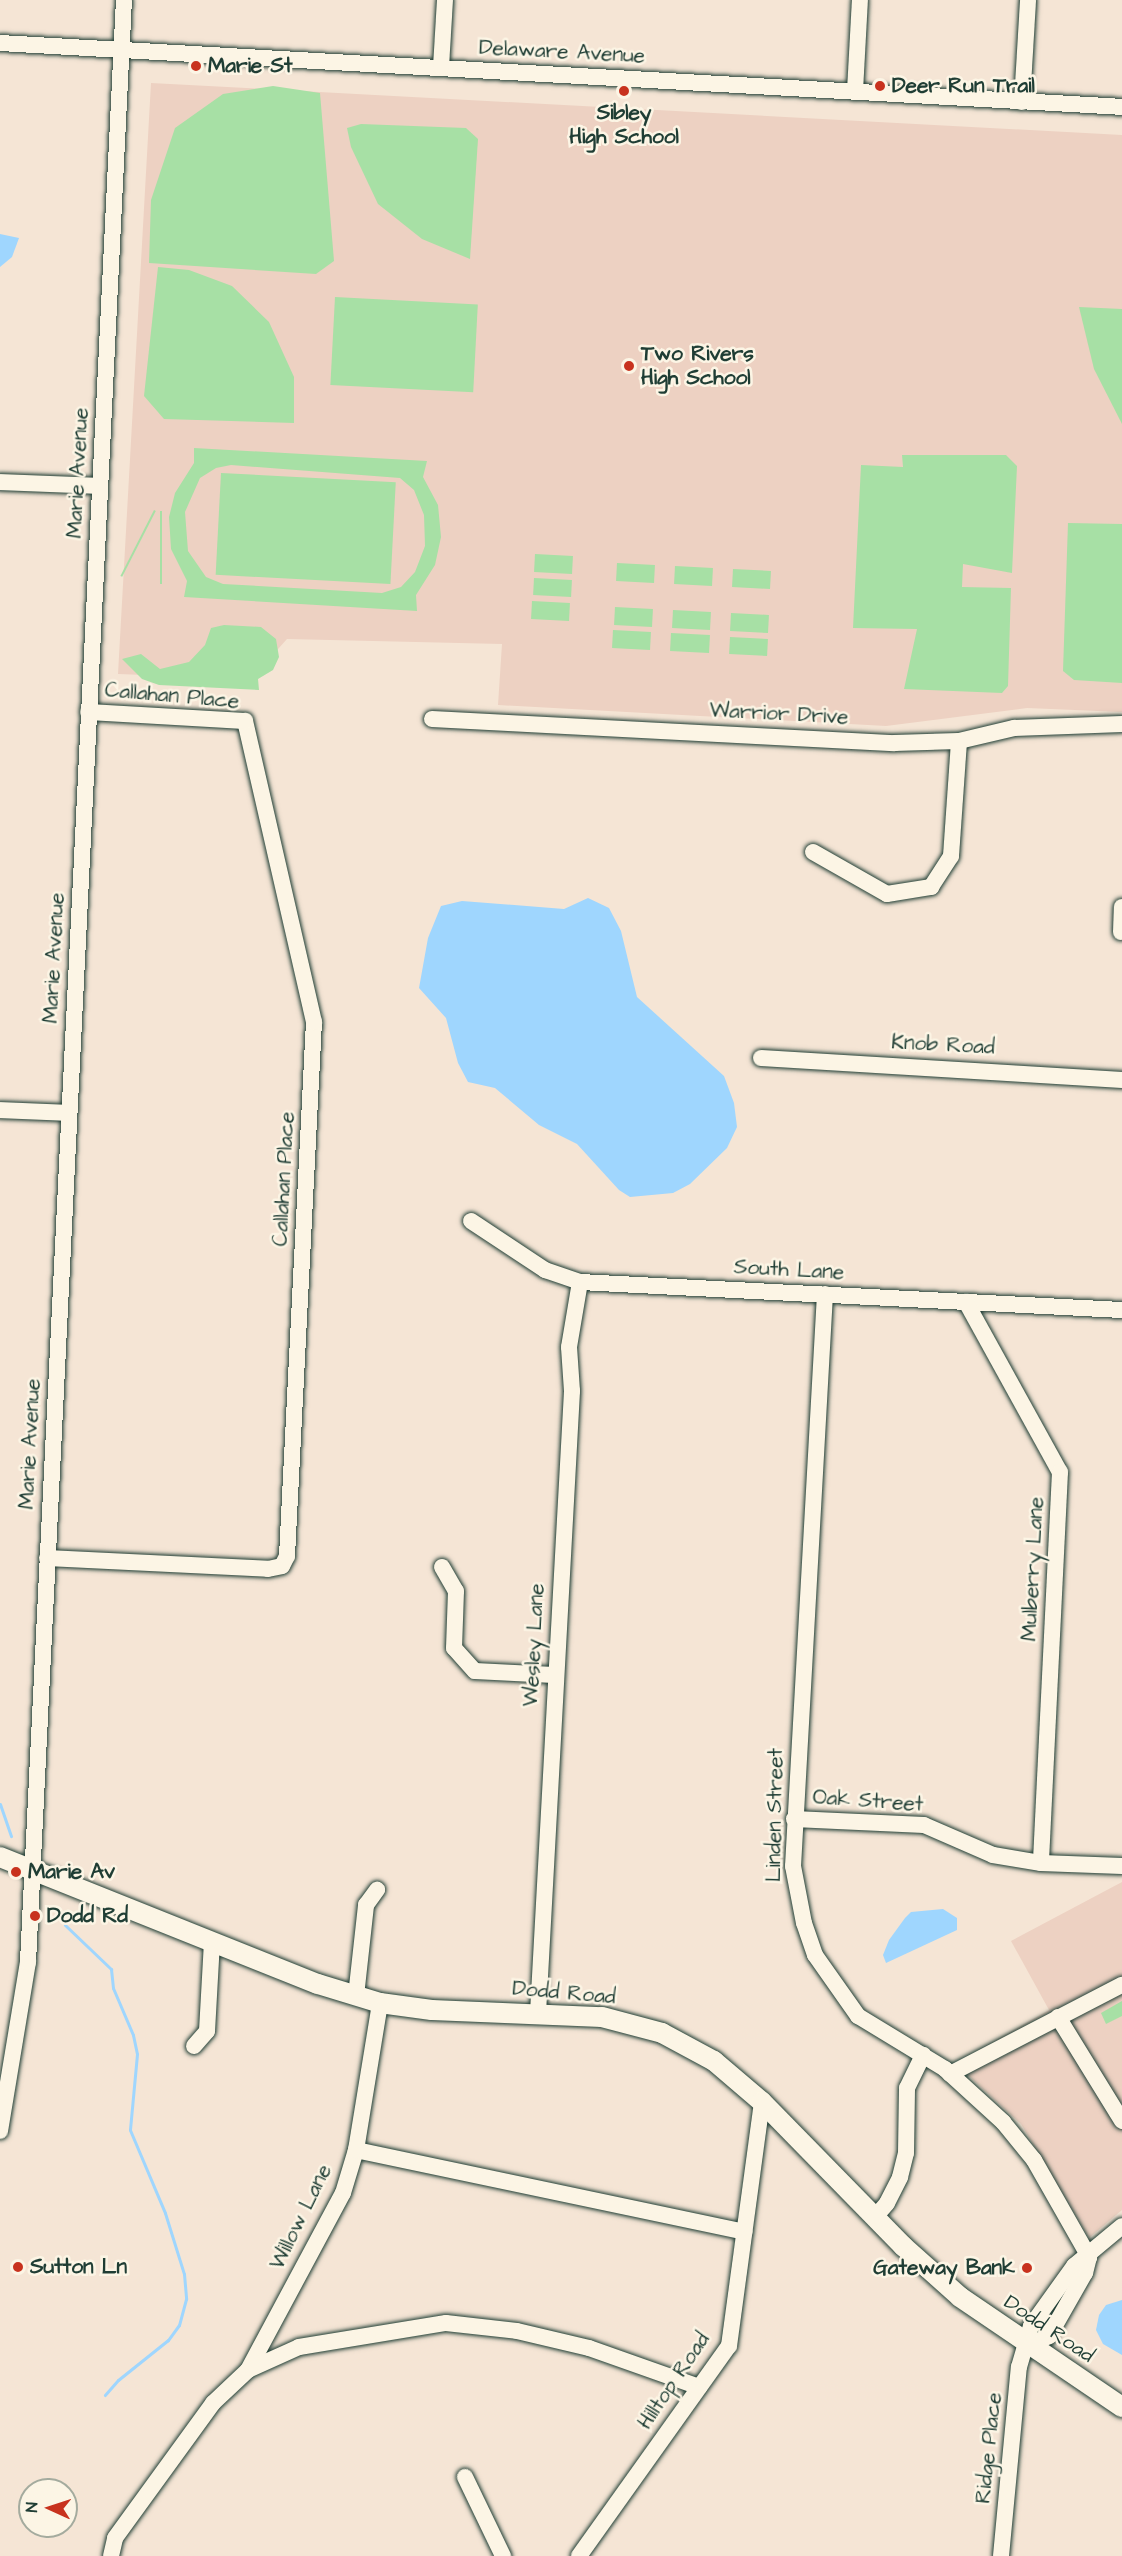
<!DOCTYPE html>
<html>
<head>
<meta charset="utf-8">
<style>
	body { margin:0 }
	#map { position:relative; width:1122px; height:2556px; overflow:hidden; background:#f5e5d5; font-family:"Architects Daughter",sans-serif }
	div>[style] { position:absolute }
	.built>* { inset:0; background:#edd1c2 }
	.green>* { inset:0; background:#a7e0a5; transform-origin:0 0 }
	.water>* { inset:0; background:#9fd6fe }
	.stream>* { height:3px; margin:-1.5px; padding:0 1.5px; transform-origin:1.5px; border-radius:1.5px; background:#9fd6fe }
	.roads { filter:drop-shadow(0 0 2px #1f3d34) drop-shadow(0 0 2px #1f3d34) }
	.minor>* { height:16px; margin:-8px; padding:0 8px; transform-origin:8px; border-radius:8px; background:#fcf5e5 }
	.major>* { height:20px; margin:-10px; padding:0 10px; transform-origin:10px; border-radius:10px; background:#fcf5e5 }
	.dots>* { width:16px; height:16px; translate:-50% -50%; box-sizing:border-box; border:3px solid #fcf5e5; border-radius:50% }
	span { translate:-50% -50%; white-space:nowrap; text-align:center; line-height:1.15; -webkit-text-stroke:5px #fcf5e5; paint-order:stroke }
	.street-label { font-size:21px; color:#1f3d34 }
	.poi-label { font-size:21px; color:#1f3d34; font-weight:700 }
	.left { translate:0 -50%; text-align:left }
	.right { translate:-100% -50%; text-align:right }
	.north { position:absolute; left:18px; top:2478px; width:60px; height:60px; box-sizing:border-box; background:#fcf5e5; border:2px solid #a4ab9e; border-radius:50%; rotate:273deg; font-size:16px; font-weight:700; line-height:24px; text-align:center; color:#1f3d34 }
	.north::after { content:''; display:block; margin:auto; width:21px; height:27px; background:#c8321e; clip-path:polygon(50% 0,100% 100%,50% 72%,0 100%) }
</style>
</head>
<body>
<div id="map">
	<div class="built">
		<i style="clip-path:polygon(151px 83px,1122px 135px,1122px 712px,1027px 708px,886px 726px,498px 705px,502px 644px,287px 639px,251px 679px,118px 674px)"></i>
		<i style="clip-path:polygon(1122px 1882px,1122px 2210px,1089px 2238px,1021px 2124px,955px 2063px,1049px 2010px,1011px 1941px)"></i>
	</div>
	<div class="green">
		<i style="clip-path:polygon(273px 86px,320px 93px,334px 261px,316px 274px,149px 263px,151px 200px,175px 128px,223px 94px)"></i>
		<i style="clip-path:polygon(361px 124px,466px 128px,478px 139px,470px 259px,422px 239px,378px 204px,351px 147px,347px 128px)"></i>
		<i style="clip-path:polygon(158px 267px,189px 270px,232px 286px,269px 322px,294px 377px,294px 423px,164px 419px,144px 396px)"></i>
		<i style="left:335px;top:297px;width:143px;height:88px;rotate:3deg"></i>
		<i style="clip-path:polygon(1079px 307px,1122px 309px,1122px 424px,1094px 369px)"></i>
		<i style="clip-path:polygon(evenodd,194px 448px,427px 461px,423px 477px,438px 505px,441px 537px,435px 565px,416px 595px,417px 611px,184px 597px,187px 581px,171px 549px,169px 517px,175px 493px,194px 463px,194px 448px,231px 465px,400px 478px,414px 490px,424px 515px,425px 546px,415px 572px,401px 587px,382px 593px,223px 584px,206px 577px,188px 551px,185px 512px,200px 478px,216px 468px,231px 465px)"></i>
		<i style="clip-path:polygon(902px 455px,1006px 455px,1017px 466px,1012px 573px,963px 564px,962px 587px,1011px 588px,1008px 686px,1002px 693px,904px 689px,917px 629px,853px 628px,861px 465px,903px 467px)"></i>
		<i style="left:221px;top:473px;width:175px;height:102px;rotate:3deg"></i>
		<i style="left:154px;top:510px;width:2px;height:74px;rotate:27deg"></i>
		<i style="left:160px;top:511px;width:2px;height:73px"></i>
		<i style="clip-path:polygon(1068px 523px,1122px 524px,1122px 683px,1074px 680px,1063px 671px)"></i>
		<i style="left:535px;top:554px;width:38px;height:18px;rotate:3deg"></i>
		<i style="left:617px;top:563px;width:38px;height:18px;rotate:3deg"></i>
		<i style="left:675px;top:566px;width:38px;height:18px;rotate:3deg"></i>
		<i style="left:733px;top:569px;width:38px;height:18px;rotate:3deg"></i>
		<i style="left:534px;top:578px;width:38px;height:17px;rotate:3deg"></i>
		<i style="left:532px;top:601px;width:38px;height:18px;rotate:3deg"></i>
		<i style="left:615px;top:607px;width:38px;height:18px;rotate:3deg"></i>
		<i style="left:673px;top:610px;width:38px;height:18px;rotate:3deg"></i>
		<i style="left:731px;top:613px;width:38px;height:18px;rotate:3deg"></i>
		<i style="clip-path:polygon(224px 625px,261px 627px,276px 639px,279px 657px,273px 670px,258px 679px,259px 690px,159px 685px,142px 679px,122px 659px,141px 654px,160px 669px,189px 662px,205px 645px,211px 628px)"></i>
		<i style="left:613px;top:630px;width:38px;height:18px;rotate:3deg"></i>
		<i style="left:671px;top:633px;width:39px;height:18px;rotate:3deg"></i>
		<i style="left:730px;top:637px;width:38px;height:17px;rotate:3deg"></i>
		<i style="clip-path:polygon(1122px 2001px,1122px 2016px,1106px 2024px,1101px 2013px)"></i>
	</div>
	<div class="water">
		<i style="clip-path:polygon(0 234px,19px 238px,12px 257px,0 267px)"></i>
		<i style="clip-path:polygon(588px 898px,609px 908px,621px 931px,637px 997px,724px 1076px,734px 1103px,737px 1127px,727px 1148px,690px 1184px,673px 1193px,630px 1197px,619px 1190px,577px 1144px,539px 1125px,495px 1088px,468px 1082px,458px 1063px,446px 1018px,419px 988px,428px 938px,441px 906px,462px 901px,564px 909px)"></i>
		<i style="clip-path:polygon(943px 1909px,957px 1918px,957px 1930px,886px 1963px,883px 1955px,889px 1940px,905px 1918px,911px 1912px)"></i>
		<i style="clip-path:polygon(1122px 2300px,1122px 2355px,1103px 2344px,1096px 2330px,1099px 2315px,1106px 2305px)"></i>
	</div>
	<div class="stream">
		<i style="left:0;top:1804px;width:34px;rotate:71deg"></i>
		<i style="left:65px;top:1925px;width:64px;rotate:43.7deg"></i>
		<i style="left:111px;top:1969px;width:19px;rotate:84deg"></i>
		<i style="left:113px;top:1988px;width:51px;rotate:66.9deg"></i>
		<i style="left:133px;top:2035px;width:19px;rotate:78deg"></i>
		<i style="left:137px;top:2054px;width:76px;rotate:95.3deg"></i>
		<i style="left:130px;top:2130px;width:90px;rotate:67.1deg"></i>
		<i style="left:165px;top:2213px;width:64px;rotate:72.7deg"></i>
		<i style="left:184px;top:2274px;width:25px;rotate:85deg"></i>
		<i style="left:186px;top:2299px;width:27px;rotate:105deg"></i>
		<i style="left:179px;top:2325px;width:19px;rotate:126deg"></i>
		<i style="left:168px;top:2340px;width:64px;rotate:141.3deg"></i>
		<i style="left:118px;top:2380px;width:20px;rotate:131deg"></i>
	</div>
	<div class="roads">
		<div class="minor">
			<i style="left:0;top:43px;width:1124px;rotate:3.26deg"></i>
			<i style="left:441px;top:67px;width:67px;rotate:-86.6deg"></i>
			<i style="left:855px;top:91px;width:91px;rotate:-86.9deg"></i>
			<i style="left:1022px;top:102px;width:102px;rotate:-86.6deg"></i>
			<i style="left:0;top:482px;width:100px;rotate:2.3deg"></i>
			<i style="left:432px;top:719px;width:463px;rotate:3deg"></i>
			<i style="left:894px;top:743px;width:65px;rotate:-1.8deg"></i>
			<i style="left:959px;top:741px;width:57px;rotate:-13.3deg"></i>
			<i style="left:1014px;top:728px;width:108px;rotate:-2.1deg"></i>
			<i style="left:813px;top:852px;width:85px;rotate:29.6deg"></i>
			<i style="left:887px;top:894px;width:45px;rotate:-9deg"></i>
			<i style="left:931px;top:887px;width:37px;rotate:-57deg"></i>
			<i style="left:951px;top:856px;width:115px;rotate:-86deg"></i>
			<i style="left:1121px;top:932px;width:25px;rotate:-88deg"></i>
			<i style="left:761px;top:1058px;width:362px;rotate:3.5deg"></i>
			<i style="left:0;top:1110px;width:69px;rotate:2.5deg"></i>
			<i style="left:471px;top:1221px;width:89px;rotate:33.5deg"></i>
			<i style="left:545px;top:1270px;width:37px;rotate:19deg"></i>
			<i style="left:580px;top:1282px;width:543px;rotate:2.96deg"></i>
			<i style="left:825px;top:1294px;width:573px;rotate:93.2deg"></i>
			<i style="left:793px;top:1866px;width:58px;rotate:79.1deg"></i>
			<i style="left:804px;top:1923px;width:34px;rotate:71deg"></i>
			<i style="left:815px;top:1955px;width:75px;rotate:54.8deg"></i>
			<i style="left:858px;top:2016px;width:102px;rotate:31.3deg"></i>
			<i style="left:945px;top:2069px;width:79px;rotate:42.4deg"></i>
			<i style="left:1003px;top:2122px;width:49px;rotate:50.8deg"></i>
			<i style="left:1034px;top:2160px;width:112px;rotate:60.4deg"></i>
			<i style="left:966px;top:1302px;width:194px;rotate:61.1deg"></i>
			<i style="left:1060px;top:1472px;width:391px;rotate:92.8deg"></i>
			<i style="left:47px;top:1558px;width:221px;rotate:2.8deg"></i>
			<i style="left:268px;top:1569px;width:14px;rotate:-12deg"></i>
			<i style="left:282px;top:1566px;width:11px;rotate:-63deg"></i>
			<i style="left:287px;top:1556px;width:535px;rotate:-87.11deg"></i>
			<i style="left:314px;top:1022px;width:309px;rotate:-102.9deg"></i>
			<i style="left:245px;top:721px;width:157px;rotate:-176.7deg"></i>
			<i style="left:442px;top:1567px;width:28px;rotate:60deg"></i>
			<i style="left:456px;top:1591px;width:57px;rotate:92deg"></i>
			<i style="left:454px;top:1648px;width:31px;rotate:48deg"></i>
			<i style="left:475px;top:1671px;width:79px;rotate:2.9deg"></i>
			<i style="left:794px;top:1819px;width:130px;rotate:2.6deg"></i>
			<i style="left:924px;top:1825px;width:75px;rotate:23.5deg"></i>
			<i style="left:993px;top:1855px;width:49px;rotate:9.5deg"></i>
			<i style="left:1041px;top:1863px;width:81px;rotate:2.1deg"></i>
			<i style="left:356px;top:1996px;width:92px;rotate:-83.7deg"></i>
			<i style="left:366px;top:1905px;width:19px;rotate:-54deg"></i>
			<i style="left:538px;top:2013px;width:623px;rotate:-86.87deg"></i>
			<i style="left:572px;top:1391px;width:44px;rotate:-93.9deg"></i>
			<i style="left:569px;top:1347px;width:66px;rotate:-80.4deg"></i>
			<i style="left:1058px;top:2017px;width:122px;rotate:58.4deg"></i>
			<i style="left:194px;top:2046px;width:20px;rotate:-49deg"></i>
			<i style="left:207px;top:2031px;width:89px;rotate:-86.8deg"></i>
			<i style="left:950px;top:2074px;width:194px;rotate:-27.4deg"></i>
			<i style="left:0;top:2131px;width:171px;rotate:-80.6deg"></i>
			<i style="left:28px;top:1962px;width:1964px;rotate:-87.2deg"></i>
			<i style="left:356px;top:2150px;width:397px;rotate:11.9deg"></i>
			<i style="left:875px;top:2217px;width:18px;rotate:-49deg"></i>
			<i style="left:887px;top:2203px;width:29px;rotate:-63deg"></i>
			<i style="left:900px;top:2177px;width:25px;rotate:-76deg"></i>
			<i style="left:906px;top:2153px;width:65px;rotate:-89.1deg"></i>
			<i style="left:907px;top:2088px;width:37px;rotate:-64deg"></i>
			<i style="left:1028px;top:2345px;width:23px;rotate:-23deg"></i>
			<i style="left:1049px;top:2336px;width:73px;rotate:-60.3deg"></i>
			<i style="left:1085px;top:2273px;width:16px;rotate:-76deg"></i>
			<i style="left:248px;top:2370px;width:201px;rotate:-61.8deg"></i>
			<i style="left:343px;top:2193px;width:45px;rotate:-73.2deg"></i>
			<i style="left:356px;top:2150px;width:149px;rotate:-80.7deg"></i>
			<i style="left:465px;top:2477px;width:88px;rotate:64.3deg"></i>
			<i style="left:111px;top:2556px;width:18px;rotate:-77deg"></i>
			<i style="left:115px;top:2538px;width:167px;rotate:-54deg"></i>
			<i style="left:213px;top:2403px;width:48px;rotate:-43.3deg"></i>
			<i style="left:248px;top:2370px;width:56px;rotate:-24.3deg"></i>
			<i style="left:299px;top:2347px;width:149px;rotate:-9.3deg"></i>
			<i style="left:446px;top:2323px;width:71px;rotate:6.4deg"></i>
			<i style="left:517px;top:2331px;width:74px;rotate:13.3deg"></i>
			<i style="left:589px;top:2348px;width:117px;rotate:19.5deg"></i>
			<i style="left:579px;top:2556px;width:258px;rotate:-54.5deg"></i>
			<i style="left:729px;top:2346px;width:246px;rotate:-82.3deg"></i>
			<i style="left:1001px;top:2556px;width:190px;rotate:-84.6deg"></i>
			<i style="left:1019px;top:2367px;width:43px;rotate:-73.7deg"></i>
			<i style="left:1031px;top:2326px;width:74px;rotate:-54.4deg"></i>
			<i style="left:1074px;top:2266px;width:62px;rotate:-39.8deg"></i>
		</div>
		<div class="major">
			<i style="left:0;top:1857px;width:342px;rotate:21.8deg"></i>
			<i style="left:318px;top:1984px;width:65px;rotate:17deg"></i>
			<i style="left:380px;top:2003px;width:52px;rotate:7.7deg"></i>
			<i style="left:432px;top:2010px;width:170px;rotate:2.4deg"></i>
			<i style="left:602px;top:2017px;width:62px;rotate:14.9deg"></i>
			<i style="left:662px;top:2033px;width:59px;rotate:28.3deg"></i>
			<i style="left:714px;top:2061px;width:63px;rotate:40.5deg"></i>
			<i style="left:762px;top:2102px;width:202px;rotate:45.6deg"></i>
			<i style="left:903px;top:2246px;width:76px;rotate:41.8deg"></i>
			<i style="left:960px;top:2297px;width:196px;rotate:34.2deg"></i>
		</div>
	</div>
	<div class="dots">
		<i style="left:196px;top:66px;background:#c8321e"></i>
		<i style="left:880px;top:86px;background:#c8321e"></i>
		<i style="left:624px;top:91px;background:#c8321e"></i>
		<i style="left:629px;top:366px;background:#c8321e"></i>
		<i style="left:16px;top:1872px;background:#c8321e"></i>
		<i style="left:35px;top:1916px;background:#c8321e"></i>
		<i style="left:18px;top:2267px;background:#c8321e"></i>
		<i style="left:1027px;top:2268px;background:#c8321e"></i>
	</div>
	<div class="street-label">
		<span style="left:562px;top:52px;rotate:3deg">Delaware Avenue</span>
		<span style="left:78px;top:473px;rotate:-87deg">Marie Avenue</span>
		<span style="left:172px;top:696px;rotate:5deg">Callahan Place</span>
		<span style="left:779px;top:714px;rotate:3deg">Warrior Drive</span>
		<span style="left:54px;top:958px;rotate:-87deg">Marie Avenue</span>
		<span style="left:943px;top:1045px;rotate:3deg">Knob Road</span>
		<span style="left:284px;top:1179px;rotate:-87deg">Callahan Place</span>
		<span style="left:789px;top:1270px;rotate:3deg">South Lane</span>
		<span style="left:30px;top:1444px;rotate:-87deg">Marie Avenue</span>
		<span style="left:1033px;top:1569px;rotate:-87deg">Mulberry Lane</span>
		<span style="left:534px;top:1645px;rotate:-87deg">Wesley Lane</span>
		<span style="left:868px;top:1801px;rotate:4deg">Oak Street</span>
		<span style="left:775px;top:1815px;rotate:-89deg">Linden Street</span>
		<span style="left:564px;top:1993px;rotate:5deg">Dodd Road</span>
		<span style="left:301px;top:2217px;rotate:-64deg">Willow Lane</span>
		<span style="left:1049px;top:2329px;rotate:34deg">Dodd Road</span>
		<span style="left:674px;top:2381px;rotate:-56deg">Hilltop Road</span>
		<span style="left:989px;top:2448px;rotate:-84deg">Ridge Place</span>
	</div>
	<div class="poi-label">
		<span class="left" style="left:208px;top:66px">Marie St</span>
		<span class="left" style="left:892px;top:86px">Deer Run Trail</span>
		<span style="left:624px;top:125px">Sibley<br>High School</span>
		<span class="left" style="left:641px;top:366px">Two Rivers<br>High School</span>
		<span class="left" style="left:28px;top:1872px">Marie Av</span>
		<span class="left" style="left:47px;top:1916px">Dodd Rd</span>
		<span class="left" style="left:30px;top:2267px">Sutton Ln</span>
		<span class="right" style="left:1015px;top:2268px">Gateway Bank</span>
	</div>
	<div class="north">N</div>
</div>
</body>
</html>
